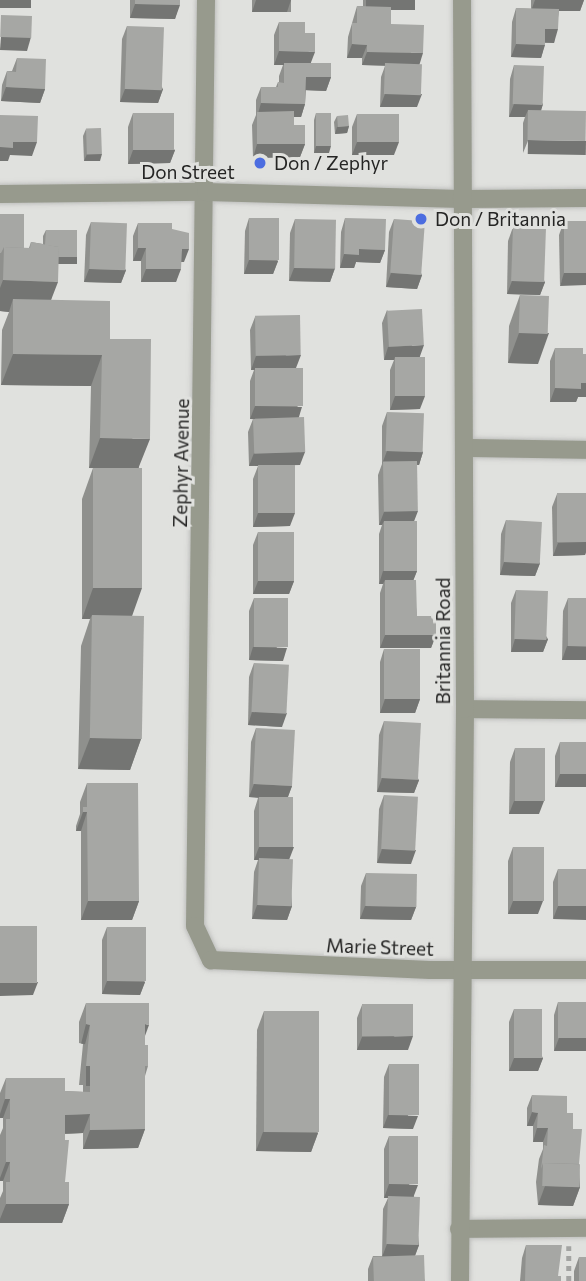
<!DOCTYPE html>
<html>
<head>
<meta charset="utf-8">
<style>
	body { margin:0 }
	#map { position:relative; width:586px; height:1281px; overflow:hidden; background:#e0e1de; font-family:Commissioner,sans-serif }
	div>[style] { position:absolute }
	.path>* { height:4.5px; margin-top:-2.25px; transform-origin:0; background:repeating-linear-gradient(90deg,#a3a4a2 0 5px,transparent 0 10px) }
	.roads { filter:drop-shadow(0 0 2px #bebfbd) drop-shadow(0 0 2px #bebfbd) }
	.minor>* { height:18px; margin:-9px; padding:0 9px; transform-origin:9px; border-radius:9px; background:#979a8d }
	.tertiary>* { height:18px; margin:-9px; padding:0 9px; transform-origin:9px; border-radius:9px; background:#979a8d }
	.wall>* { inset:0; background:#8f908d; transform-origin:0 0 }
	.shaded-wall>* { inset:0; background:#747573; transform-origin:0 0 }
	.building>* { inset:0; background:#a6a7a4; transform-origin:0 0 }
	.dots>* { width:19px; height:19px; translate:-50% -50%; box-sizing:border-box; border:4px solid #e0e1de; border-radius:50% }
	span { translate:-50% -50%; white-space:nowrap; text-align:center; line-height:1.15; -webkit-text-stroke:6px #e0e1de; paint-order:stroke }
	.poi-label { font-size:19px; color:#252524 }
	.left { translate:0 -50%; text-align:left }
	.street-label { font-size:19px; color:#252524 }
</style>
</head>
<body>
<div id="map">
	<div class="path">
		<i style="left:569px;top:1246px;width:35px;rotate:90deg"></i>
	</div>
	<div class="roads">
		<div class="minor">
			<i style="left:206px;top:0;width:926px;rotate:90.68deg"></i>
			<i style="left:195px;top:926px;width:38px;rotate:65deg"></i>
			<i style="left:211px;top:960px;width:219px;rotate:2.6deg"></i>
			<i style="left:430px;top:970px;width:156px"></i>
			<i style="left:0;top:194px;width:206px;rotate:-0.6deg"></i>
			<i style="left:206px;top:192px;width:255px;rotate:1.6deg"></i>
			<i style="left:461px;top:199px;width:125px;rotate:-0.5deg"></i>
			<i style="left:464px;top:448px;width:122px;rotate:0.9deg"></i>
			<i style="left:465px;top:709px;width:121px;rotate:0.5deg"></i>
			<i style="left:459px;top:1229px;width:127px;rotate:-0.5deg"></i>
		</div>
		<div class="tertiary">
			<i style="left:460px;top:1281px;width:572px;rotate:-89.5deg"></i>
			<i style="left:465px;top:709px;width:709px;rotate:-90.24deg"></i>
		</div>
	</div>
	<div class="wall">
		<i style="clip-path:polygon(130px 0,180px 0,175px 19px,130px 18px)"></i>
		<i style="left:252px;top:0;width:39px;height:12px"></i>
		<i style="clip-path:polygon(363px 0,415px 0,411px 10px,391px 10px,391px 24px,419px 64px,417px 107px,380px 107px,381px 77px,385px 66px,362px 65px,362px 58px,347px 58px,348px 37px,357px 6px,363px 6px)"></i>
		<i style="clip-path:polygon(531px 0,584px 0,580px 11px,559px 11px,554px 43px,545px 43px,541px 58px,511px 57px,512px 22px,516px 8px,531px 9px)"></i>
		<i style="clip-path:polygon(279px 22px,305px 33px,311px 63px,331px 77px,326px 91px,306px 90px,305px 104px,301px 117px,294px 117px,294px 125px,305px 144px,300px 157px,253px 158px,252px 125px,256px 115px,256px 100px,261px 87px,276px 87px,278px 82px,279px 82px,279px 76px,283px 65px,274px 65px,274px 35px)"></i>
		<i style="clip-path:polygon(127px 26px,163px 89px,158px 103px,120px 102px,122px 39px)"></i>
		<i style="clip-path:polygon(17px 58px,45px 89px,40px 103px,1px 101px,2px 85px,7px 71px,12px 71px)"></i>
		<i style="clip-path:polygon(514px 65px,543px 104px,523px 153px,523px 123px,525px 117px,509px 117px,510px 79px)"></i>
		<i style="clip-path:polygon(133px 113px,175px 150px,170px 163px,128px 164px,128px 127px)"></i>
		<i style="clip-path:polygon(316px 113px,329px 153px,314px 153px,314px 120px)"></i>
		<i style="clip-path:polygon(357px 114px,394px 155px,352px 155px,352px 127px)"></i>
		<i style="clip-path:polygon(337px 116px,349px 126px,347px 133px,335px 134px,334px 122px)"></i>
		<i style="clip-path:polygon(86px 129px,100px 161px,84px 161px,83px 136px)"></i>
		<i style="clip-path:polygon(0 214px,24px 248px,29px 248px,31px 242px,43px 244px,43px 236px,46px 230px,77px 257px,75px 264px,58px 264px,51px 300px,110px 339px,139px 468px,132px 616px,141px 739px,130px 770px,78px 769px,81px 646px,90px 619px,82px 619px,82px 499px,93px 468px,89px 468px,91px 386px,1px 385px,2px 330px,9px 312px,0 311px)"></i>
		<i style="clip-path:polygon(249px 218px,278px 261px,273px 274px,244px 274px,245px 231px)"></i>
		<i style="clip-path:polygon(345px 218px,385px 250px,380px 263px,356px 262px,354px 268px,340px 268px,341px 232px)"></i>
		<i style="clip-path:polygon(295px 219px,335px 268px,330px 282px,289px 281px,290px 233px)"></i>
		<i style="clip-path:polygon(394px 219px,422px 275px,417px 289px,386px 287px,389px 232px)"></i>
		<i style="clip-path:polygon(564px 221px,586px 221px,560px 286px,559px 235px)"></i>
		<i style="clip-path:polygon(91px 222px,126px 270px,121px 283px,84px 282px,86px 235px)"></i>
		<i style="clip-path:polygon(138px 223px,172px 229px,184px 262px,181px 262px,176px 282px,141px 282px,141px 261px,133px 261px,133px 236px)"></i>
		<i style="clip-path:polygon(513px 227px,545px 282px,540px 295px,507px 294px,508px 241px)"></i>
		<i style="clip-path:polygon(520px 295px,538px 364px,508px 363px,509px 326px)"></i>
		<i style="clip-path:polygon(387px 310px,420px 357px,420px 409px,390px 410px,390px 370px,394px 360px,384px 360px,382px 323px)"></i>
		<i style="clip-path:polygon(255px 317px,296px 368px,300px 465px,295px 465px,290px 526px,253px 527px,253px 479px,258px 466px,249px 466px,248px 432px,253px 419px,250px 419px,250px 381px,254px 370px,251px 370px,250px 330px)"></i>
		<i style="clip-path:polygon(555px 348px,578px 397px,576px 402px,550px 402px,550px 361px)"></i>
		<i style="clip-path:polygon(387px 412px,423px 452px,419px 465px,417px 465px,414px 521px,417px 571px,413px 580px,417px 616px,436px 635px,431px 648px,380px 648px,380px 593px,383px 584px,379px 584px,379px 534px,382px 525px,379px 525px,378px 475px,382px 464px,382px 426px)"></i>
		<i style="clip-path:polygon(586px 493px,586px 552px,585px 555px,553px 556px,552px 507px,557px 494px)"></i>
		<i style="clip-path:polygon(506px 520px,540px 563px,535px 576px,500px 575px,501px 534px)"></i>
		<i style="clip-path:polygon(258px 532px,294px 581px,289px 594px,253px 594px,253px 545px)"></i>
		<i style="clip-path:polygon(516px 590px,548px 639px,543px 652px,511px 652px,511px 603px)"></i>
		<i style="clip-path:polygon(254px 598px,283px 661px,249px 660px,249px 611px)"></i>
		<i style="clip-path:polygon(568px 598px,586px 598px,586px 660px,562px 660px,563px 611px)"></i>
		<i style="clip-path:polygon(384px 649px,420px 699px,415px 713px,380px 713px,380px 662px)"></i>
		<i style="clip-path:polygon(254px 663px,282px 727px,248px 725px,249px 677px)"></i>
		<i style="clip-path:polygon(384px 721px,419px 780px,414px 793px,377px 792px,379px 735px)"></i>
		<i style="clip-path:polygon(256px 728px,292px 786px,288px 797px,289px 859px,292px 906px,287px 920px,252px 919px,254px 872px,258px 860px,254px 860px,254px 811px,258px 798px,249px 797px,251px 742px)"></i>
		<i style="clip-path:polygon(560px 742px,586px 742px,586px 787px,555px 787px,555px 756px)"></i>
		<i style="clip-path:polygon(515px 748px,539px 814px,509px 814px,510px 762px)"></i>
		<i style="clip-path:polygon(87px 783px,139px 901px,132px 920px,81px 920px,81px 831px,76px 831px,76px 826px,80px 814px,80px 802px)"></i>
		<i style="clip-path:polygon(384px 795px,411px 864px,377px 863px,379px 809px)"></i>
		<i style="clip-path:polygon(513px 847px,538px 914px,508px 914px,508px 861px)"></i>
		<i style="clip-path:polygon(558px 869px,586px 869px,553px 919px,553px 882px)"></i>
		<i style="clip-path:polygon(366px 873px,416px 907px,411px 920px,360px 919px,361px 886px)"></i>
		<i style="clip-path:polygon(107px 927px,145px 982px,140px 995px,102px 994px,102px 940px)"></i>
		<i style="clip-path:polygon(558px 1002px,586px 1002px,586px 1051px,554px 1051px,554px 1015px)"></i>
		<i style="clip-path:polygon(86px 1003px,145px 1036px,145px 1045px,148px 1066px,145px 1076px,145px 1129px,138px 1148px,83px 1149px,83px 1133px,65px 1134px,65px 1182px,69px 1204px,62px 1223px,0 1223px,0 1198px,3px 1191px,3px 1181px,0 1181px,0 1135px,3px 1128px,3px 1118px,0 1118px,0 1093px,6px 1078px,65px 1091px,83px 1092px,83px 1085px,79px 1085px,83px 1044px,79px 1043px,79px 1022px)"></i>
		<i style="clip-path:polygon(362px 1005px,408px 1050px,357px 1050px,357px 1018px)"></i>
		<i style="clip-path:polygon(514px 1009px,543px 1058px,538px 1071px,509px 1071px,509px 1022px)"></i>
		<i style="clip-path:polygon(264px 1011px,318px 1133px,311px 1152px,256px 1151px,257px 1030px)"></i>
		<i style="clip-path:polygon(389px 1064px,413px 1129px,383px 1128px,384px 1077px)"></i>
		<i style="clip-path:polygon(532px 1095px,567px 1113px,573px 1129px,579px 1164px,580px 1187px,573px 1206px,538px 1205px,536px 1182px,539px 1159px,543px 1149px,543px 1142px,533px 1142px,533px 1126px,527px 1126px,527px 1108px)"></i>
		<i style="clip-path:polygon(389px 1136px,414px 1196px,419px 1245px,415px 1256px,425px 1281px,368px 1281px,368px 1269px,373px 1256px,382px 1256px,383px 1209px,388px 1198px,384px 1198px,384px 1149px)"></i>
		<i style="clip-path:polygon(526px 1245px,558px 1276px,561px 1281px,520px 1281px,522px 1258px)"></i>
		<i style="clip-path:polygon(579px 1257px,586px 1281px,574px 1281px,574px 1271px)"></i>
	</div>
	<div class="shaded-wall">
		<i style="left:0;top:0;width:31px;height:8px"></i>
		<i style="clip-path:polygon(256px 0,291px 0,287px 12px,252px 12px)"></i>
		<i style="left:366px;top:0;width:49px;height:10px"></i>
		<i style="clip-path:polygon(535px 0,584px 0,580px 11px,531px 11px)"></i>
		<i style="clip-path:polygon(135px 4px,180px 5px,175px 19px,130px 18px)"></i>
		<i style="clip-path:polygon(545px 29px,558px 29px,554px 43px,541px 42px)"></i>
		<i style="clip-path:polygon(1px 37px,31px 37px,27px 51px,0 50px)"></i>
		<i style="clip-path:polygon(352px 44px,367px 45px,362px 58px,347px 58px)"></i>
		<i style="clip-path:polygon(516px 44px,545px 45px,541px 58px,511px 57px)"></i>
		<i style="clip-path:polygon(279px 51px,315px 52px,310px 65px,274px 65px)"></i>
		<i style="clip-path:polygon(367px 52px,423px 53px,419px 66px,362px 65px)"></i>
		<i style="clip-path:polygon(306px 77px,331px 77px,326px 91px,301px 90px)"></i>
		<i style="clip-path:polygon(6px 87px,45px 89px,40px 103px,1px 101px)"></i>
		<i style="clip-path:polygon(125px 89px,163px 89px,158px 103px,120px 102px)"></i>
		<i style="clip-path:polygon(385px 94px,422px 94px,417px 107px,380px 107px)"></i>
		<i style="clip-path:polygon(261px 103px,305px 104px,301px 117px,257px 117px)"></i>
		<i style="clip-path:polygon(514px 104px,543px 104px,539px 118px,528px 110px,525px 117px,509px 117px)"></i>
		<i style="clip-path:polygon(349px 126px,347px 133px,335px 134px,337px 127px)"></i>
		<i style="left:528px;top:140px;width:58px;height:14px;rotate:1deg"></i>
		<i style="clip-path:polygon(13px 142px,37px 142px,32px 156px,10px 155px,8px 161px,0 161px,0 147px)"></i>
		<i style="clip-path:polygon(357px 142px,399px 142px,394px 155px,352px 155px)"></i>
		<i style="clip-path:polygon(257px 144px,305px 144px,300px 157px,253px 158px)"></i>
		<i style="clip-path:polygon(316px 146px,331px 146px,329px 153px,314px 153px)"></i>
		<i style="clip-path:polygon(133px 150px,175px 150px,170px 163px,128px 164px)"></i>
		<i style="clip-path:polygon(87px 154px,102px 154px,100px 161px,84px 161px)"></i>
		<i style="clip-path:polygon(138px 248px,146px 248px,141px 261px,133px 261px)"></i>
		<i style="clip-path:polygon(182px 249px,189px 249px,184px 262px,177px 262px)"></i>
		<i style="clip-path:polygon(359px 249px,385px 250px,380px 263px,356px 262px,354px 268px,340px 268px,344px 254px)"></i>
		<i style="left:45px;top:257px;width:32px;height:7px"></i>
		<i style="clip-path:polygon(249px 260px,278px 261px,273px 274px,244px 274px)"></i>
		<i style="clip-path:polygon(294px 268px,335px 268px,330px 282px,289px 281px)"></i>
		<i style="clip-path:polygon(89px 269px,126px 270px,121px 283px,84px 282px)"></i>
		<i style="clip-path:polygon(146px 269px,181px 269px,176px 282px,141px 282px)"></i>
		<i style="clip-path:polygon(586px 272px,586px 285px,560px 286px,564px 273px)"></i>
		<i style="clip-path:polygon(391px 273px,422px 275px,417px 289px,386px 287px)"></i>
		<i style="clip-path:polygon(3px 280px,58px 282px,46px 313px,13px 299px,9px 312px,0 311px,0 288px)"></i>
		<i style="clip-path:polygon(512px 281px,545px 282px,540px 295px,507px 294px)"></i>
		<i style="clip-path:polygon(519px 333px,549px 333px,538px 364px,508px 363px)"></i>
		<i style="clip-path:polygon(424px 345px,419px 359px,395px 357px,394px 360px,384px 360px,388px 347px)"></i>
		<i style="clip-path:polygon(13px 354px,102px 355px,91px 386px,1px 385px)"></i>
		<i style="clip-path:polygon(301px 355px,296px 368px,251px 370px,256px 356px)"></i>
		<i style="clip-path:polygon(581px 383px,586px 383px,586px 397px,578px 397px,576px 402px,550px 402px,555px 388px)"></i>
		<i style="clip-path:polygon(395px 396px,425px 396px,420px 409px,390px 410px)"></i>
		<i style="clip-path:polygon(255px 406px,302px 407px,298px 420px,250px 419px)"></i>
		<i style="clip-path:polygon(100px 438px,150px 439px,138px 469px,89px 468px)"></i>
		<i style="clip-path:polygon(387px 451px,423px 452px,419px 465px,383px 464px,383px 462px,382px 464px)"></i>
		<i style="clip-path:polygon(305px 452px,300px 465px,249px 466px,254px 453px)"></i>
		<i style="clip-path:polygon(418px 511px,413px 524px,384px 521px,382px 525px,379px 525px,384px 512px)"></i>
		<i style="clip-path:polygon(258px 513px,295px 513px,290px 526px,253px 527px)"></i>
		<i style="clip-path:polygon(586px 542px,586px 552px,585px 555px,553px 556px,558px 543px)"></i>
		<i style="clip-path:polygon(504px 562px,540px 563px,535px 576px,500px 575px)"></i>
		<i style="clip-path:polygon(383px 571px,417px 571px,412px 584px,385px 580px,383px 584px,379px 584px)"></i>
		<i style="clip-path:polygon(258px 581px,294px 581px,289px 594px,253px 594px)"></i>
		<i style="clip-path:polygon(93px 588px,142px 588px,131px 619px,92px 615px,90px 619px,82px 619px)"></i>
		<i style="clip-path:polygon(385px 635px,436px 635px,431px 648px,380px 648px)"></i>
		<i style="clip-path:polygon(515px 639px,548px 639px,543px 652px,511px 652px)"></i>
		<i style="clip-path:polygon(567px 646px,586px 647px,586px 660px,562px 660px)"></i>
		<i style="clip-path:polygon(253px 647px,287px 648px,283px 661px,249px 660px)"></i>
		<i style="clip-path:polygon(385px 699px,420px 699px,415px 713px,380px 713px)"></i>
		<i style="clip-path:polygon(252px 712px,287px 713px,282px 727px,248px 725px)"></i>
		<i style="clip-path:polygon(90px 738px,141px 739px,130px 770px,78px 769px)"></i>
		<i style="clip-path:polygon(560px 774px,586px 774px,586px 787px,555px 787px)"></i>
		<i style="clip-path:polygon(382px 778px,419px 780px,414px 793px,377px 792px)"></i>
		<i style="clip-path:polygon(254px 784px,292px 786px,287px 799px,249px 797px)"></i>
		<i style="clip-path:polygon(514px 801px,544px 801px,539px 814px,509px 814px)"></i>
		<i style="clip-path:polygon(83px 812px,87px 812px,81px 831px,76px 831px)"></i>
		<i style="clip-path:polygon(259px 847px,294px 847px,289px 860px,254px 860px)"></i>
		<i style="clip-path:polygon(382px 849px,416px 850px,411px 864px,377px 863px)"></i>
		<i style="clip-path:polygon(88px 901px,139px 901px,132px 920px,81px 920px)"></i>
		<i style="clip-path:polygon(513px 901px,543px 901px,538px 914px,508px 914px)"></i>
		<i style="clip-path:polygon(257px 905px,292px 906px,287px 920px,252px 919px)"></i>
		<i style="clip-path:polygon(365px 906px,416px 907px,411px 920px,360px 919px)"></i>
		<i style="clip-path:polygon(558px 906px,586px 906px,586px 920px,553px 919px)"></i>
		<i style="clip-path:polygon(107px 981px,145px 982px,140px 995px,102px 994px)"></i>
		<i style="clip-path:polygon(38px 982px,33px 995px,0 996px,0 983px)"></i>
		<i style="left:86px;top:1024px;width:4px;height:20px;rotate:14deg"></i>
		<i style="clip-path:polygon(145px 1024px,149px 1025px,142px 1044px)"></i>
		<i style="clip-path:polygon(413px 1036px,408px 1050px,357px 1050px,362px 1037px)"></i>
		<i style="clip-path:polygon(559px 1038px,586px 1038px,586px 1051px,554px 1051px)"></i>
		<i style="clip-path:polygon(514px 1058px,543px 1058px,538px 1071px,509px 1071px)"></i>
		<i style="left:86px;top:1066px;width:4px;height:20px"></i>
		<i style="clip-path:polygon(5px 1099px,10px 1099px,3px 1118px,0 1118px,0 1114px)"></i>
		<i style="clip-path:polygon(532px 1112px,538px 1113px,533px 1126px,527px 1126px)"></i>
		<i style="clip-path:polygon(90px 1114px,83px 1133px,58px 1134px,65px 1115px)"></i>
		<i style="clip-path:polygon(388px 1115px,418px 1116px,413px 1129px,383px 1128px)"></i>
		<i style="clip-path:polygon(537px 1128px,548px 1128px,543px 1142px,533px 1142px)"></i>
		<i style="clip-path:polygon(145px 1129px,138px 1148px,83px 1149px,90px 1130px)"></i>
		<i style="clip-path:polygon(263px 1132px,318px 1133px,311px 1152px,256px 1151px)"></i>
		<i style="clip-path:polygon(6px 1162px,10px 1162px,3px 1181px,0 1181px,0 1178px)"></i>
		<i style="clip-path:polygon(389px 1184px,418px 1185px,413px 1198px,384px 1198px)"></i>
		<i style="clip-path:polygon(545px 1186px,580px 1187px,573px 1206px,538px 1205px)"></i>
		<i style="clip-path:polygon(6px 1204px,69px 1204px,62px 1223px,0 1223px,0 1219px)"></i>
		<i style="clip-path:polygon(387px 1244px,419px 1245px,414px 1258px,382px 1257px)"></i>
	</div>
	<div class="building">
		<i style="clip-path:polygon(135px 0,180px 0,180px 5px,135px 4px)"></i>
		<i style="clip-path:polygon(357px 6px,391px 7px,391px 24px,424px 25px,423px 53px,367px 52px,367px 45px,352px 44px,352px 23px,357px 23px)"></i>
		<i style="clip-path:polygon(516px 8px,559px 9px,558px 29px,545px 29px,545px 45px,516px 44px)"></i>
		<i style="left:1px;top:15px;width:31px;height:22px;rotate:2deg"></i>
		<i style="clip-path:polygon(279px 22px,305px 22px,305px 33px,315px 33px,315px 52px,279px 51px)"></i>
		<i style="left:127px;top:26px;width:37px;height:63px;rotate:2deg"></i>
		<i style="clip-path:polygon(17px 58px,46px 59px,45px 89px,6px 87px,7px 71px,16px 72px)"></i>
		<i style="clip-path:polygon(284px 63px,331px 63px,331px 77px,306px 77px,305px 104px,261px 103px,261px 87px,278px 87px,278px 82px,284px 83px)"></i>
		<i style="left:385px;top:63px;width:37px;height:31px;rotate:2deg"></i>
		<i style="left:514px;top:65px;width:30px;height:39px;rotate:2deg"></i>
		<i style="left:528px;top:110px;width:58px;height:30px;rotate:1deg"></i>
		<i style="clip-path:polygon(294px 111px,294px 125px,305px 125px,305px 144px,257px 144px,257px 112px)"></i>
		<i style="left:133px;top:113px;width:41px;height:37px"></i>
		<i style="left:316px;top:113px;width:15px;height:33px"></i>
		<i style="left:357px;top:114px;width:42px;height:28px"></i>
		<i style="clip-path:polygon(0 115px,38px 116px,37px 142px,13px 142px,13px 148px,0 147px)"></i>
		<i style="left:348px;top:115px;width:11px;height:11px;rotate:85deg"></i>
		<i style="left:101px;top:128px;width:26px;height:15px;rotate:88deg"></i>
		<i style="clip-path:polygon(0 214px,24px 214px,24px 248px,4px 247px,1px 253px,0 253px)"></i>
		<i style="left:249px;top:218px;width:30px;height:42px"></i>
		<i style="clip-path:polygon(345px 218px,386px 219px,385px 250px,359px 249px,359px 255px,344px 254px)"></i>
		<i style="left:295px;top:219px;width:41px;height:49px;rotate:1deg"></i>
		<i style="left:394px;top:219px;width:31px;height:54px;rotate:4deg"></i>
		<i style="left:564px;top:221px;width:22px;height:52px"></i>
		<i style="left:91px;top:222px;width:36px;height:47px;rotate:2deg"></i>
		<i style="clip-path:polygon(138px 223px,172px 223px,172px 229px,189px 233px,189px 249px,182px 249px,181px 269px,146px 269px,146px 248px,138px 248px)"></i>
		<i style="left:513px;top:227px;width:33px;height:54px;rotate:2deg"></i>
		<i style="clip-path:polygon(46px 230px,77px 230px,77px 257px,58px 257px,59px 247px,45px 245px)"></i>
		<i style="clip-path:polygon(31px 242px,59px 247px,58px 282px,3px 280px,4px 247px,30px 248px)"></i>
		<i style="left:520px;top:295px;width:29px;height:38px;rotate:2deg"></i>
		<i style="clip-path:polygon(13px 299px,110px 301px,110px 339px,151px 339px,150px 439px,100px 438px,102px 355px,13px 354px)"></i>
		<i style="left:422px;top:309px;width:36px;height:35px;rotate:87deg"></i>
		<i style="left:300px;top:315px;width:40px;height:45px;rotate:89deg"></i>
		<i style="clip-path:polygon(555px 348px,583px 348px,583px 354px,586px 354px,586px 383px,581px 383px,581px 389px,555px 388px)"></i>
		<i style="left:395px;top:357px;width:30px;height:39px"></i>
		<i style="left:255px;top:368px;width:48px;height:38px"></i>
		<i style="left:387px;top:412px;width:37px;height:39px;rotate:2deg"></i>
		<i style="left:304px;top:417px;width:35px;height:51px;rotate:88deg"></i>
		<i style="left:417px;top:461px;width:50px;height:34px;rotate:89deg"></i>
		<i style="left:258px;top:465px;width:37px;height:48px"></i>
		<i style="left:93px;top:468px;width:49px;height:120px"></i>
		<i style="left:586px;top:493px;width:49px;height:29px;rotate:90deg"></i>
		<i style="left:506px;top:520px;width:36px;height:42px;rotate:3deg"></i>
		<i style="left:384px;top:521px;width:33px;height:50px"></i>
		<i style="left:258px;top:532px;width:36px;height:49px"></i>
		<i style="clip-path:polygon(385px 580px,416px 580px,417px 616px,436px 616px,436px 635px,385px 635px)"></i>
		<i style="left:516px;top:590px;width:32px;height:49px;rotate:2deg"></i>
		<i style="left:254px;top:598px;width:34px;height:49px"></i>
		<i style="left:568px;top:598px;width:18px;height:48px"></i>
		<i style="left:92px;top:615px;width:52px;height:123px;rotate:1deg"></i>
		<i style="left:384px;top:649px;width:36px;height:50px"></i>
		<i style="left:254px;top:663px;width:35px;height:49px;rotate:3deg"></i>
		<i style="left:384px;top:721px;width:37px;height:57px;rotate:3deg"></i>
		<i style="left:256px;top:728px;width:39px;height:56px;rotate:3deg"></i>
		<i style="left:560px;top:742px;width:26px;height:32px"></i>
		<i style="left:515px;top:748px;width:30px;height:53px"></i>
		<i style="clip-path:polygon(87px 783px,138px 783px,139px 901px,88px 901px,87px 812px,83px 812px,83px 807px,87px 807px)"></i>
		<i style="left:384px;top:795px;width:34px;height:54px;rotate:3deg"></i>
		<i style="left:259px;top:797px;width:34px;height:50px"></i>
		<i style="left:513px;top:847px;width:31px;height:54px"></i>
		<i style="left:259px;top:858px;width:34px;height:47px;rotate:2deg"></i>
		<i style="left:558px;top:869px;width:28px;height:37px"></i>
		<i style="left:366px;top:873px;width:51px;height:33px;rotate:1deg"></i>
		<i style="left:0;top:926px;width:37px;height:57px"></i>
		<i style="left:107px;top:927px;width:39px;height:54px"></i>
		<i style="left:558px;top:1002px;width:28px;height:36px"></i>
		<i style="clip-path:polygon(86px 1003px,149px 1003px,149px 1025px,145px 1024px,145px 1045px,148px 1045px,148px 1066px,145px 1066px,145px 1129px,90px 1130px,90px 1114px,65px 1115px,65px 1140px,69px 1140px,65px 1182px,69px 1182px,69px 1204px,6px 1204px,6px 1182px,10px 1182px,10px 1162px,6px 1162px,6px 1119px,10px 1119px,10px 1099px,5px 1099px,6px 1078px,65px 1078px,65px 1091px,90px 1092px,90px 1066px,86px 1066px,90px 1025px,86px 1024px)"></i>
		<i style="left:413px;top:1004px;width:32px;height:51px;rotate:90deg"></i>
		<i style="left:514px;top:1009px;width:28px;height:49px"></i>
		<i style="left:264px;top:1011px;width:55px;height:121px"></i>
		<i style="left:389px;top:1064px;width:30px;height:51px"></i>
		<i style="clip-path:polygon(532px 1095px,567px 1096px,567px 1113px,573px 1113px,573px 1129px,582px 1129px,579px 1164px,543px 1163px,541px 1169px,544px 1145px,547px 1146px,548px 1128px,537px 1128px,538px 1113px,532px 1112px)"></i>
		<i style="left:389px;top:1136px;width:29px;height:48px"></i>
		<i style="left:543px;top:1163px;width:37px;height:23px;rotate:2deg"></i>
		<i style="left:388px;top:1196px;width:32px;height:48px;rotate:2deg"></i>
		<i style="clip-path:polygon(526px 1245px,562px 1245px,558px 1276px,561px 1276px,561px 1281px,525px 1281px)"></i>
		<i style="left:424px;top:1255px;width:26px;height:51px;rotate:88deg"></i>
		<i style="left:579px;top:1257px;width:7px;height:24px"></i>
	</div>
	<div class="dots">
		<i style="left:260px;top:163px;background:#4c6de0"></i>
		<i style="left:421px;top:219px;background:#4c6de0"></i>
	</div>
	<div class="poi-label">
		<span class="left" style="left:274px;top:163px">Don / Zephyr</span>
		<span class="left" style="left:435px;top:219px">Don / Britannia</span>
	</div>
	<div class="street-label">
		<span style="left:188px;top:172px">Don Street</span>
		<span style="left:181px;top:463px;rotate:-89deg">Zephyr Avenue</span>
		<span style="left:443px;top:641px;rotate:-90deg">Britannia Road</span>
		<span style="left:380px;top:947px;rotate:2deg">Marie Street</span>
	</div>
</div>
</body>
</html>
